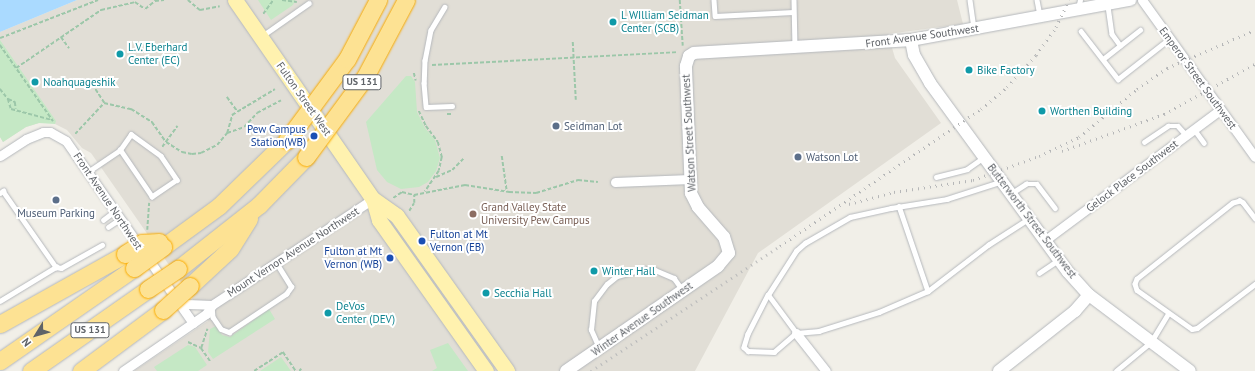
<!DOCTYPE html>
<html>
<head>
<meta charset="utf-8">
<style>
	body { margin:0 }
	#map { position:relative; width:1255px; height:371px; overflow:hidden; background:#f1efe8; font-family:"PT Sans",sans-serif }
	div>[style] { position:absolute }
	.education>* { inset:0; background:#e1ded6 }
	.green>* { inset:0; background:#c5e8c5 }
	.water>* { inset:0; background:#aadaff }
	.path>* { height:1.5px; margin-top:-0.75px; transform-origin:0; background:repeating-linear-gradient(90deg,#9cc7a9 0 4px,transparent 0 6px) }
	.roads { filter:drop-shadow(0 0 1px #b5b8bc) drop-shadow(0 0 1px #b5b8bc) }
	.service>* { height:4.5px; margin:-2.25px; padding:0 2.25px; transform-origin:2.25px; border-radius:2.25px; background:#fff }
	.minor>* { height:9px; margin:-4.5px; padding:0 4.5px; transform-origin:4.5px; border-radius:4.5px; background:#fff }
	.tertiary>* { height:12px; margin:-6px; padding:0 6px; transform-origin:6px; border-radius:6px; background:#fff }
	.primary>* { height:15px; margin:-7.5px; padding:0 7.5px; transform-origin:7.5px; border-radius:7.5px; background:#fff2af }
	.motorway>* { height:17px; margin:-8.5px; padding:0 8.5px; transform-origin:8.5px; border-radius:8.5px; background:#fde293 }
	.rail>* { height:3px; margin-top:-1.5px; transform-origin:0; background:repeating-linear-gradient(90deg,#b6b7b8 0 1px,transparent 0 6px) }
	.bridges { filter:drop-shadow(0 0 1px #f9ab00) drop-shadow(0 0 1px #f9ab00) }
	.motorway-bridge>* { height:17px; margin:-8.5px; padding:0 8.5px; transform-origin:8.5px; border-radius:8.5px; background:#fde293 }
	.dots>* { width:11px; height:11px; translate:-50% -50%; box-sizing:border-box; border:2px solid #fff; border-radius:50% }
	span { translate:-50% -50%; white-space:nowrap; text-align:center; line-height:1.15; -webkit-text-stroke:4px #fff; paint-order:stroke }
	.shield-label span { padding:1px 3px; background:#fff; border:1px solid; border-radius:3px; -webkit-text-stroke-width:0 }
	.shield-label { font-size:10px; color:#5f6368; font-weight:700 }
	.culture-label { font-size:11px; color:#0d838f }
	.left { translate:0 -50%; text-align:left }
	.street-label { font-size:11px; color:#5f6368 }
	.service-label { font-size:11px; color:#4e5e75 }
	.transit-label { font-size:11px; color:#164399 }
	.right { translate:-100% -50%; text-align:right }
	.education-label { font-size:11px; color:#785e54 }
	.north { position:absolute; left:16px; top:315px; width:40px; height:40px; -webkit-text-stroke:3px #fff; paint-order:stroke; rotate:233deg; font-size:11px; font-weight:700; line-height:16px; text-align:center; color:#5f6368 }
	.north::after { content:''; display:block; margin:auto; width:14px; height:18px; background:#5f6368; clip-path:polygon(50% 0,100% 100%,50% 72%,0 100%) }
</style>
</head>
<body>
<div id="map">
	<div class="education">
		<i style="clip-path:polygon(77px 0,957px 0,963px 24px,888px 34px,895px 58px,941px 123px,758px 253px,695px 371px,134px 371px,208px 321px,91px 153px,82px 148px,67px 130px,53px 123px,39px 123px,26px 127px,3px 142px,0 137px,0 32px)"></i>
	</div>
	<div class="green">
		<i style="clip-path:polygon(258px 0,295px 0,293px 5px,271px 20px)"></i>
		<i style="clip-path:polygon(0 40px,56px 121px,55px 124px,39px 123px,26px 127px,3px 142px,0 137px)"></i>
		<i style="clip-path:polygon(406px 76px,411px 76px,415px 82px,417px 112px,425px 128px,435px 140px,440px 158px,436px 171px,428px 182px,419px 187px,401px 189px,387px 182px,377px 170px,366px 122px)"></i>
		<i style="clip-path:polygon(269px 309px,275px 319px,213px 359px,208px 352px,210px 329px,216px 326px,222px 335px,230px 337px)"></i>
		<i style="clip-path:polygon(448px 343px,468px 371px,432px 371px,437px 368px,430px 350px)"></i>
		<i style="clip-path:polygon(188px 345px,195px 347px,207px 365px,198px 371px,157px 371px,154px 367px)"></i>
		<i style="clip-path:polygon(281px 357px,291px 371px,260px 371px)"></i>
	</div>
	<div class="water">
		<i style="clip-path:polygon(0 0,77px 0,0 32px)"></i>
	</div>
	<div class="path">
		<i style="left:188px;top:0;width:16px;rotate:40deg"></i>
		<i style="left:200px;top:10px;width:20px;rotate:-11deg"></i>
		<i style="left:282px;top:0;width:15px;rotate:8deg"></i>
		<i style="left:680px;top:0;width:46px;rotate:86.3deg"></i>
		<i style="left:263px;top:14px;width:17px;rotate:-54deg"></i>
		<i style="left:61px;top:37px;width:14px;rotate:54deg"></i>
		<i style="left:0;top:38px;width:105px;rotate:-21.2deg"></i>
		<i style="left:573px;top:42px;width:58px;rotate:87deg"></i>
		<i style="left:0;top:45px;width:93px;rotate:55.1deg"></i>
		<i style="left:432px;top:65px;width:246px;rotate:-3deg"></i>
		<i style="left:16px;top:68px;width:103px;rotate:-34.3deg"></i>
		<i style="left:101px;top:10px;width:35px;rotate:-13deg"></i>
		<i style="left:135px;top:2px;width:12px;rotate:35deg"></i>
		<i style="left:145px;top:9px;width:13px;rotate:-39deg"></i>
		<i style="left:155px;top:1px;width:9px;rotate:-6deg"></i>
		<i style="left:414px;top:73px;width:8px;rotate:76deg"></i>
		<i style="left:0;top:89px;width:13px;rotate:51deg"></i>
		<i style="left:8px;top:99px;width:10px;rotate:73deg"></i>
		<i style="left:11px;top:109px;width:42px;rotate:15deg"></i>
		<i style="left:227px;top:97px;width:17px;rotate:54deg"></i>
		<i style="left:8px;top:99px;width:8px;rotate:23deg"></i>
		<i style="left:15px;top:102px;width:7px;rotate:82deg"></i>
		<i style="left:104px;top:103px;width:28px;rotate:13deg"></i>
		<i style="left:131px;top:109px;width:25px;rotate:32deg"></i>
		<i style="left:152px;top:122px;width:24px;rotate:55deg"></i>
		<i style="left:166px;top:142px;width:19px;rotate:32deg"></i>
		<i style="left:182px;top:152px;width:10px;rotate:11deg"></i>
		<i style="left:192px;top:154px;width:9px;rotate:-6deg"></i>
		<i style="left:201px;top:153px;width:18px;rotate:-27deg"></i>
		<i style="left:217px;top:145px;width:16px;rotate:-50deg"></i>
		<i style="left:227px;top:133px;width:19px;rotate:-74deg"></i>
		<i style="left:232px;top:115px;width:50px;rotate:-31.2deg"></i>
		<i style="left:419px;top:111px;width:17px;rotate:65deg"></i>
		<i style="left:426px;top:126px;width:20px;rotate:53deg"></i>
		<i style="left:438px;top:142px;width:16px;rotate:75deg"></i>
		<i style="left:442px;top:157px;width:14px;rotate:102deg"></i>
		<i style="left:439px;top:171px;width:25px;rotate:124deg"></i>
		<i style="left:447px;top:114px;width:6px"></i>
		<i style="left:227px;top:133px;width:18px;rotate:-19deg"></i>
		<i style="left:244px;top:127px;width:19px;rotate:-47deg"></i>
		<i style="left:257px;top:113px;width:27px;rotate:-28deg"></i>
		<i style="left:75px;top:134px;width:42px;rotate:-46.9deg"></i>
		<i style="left:104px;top:103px;width:24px;rotate:-123deg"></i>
		<i style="left:162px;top:147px;width:26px;rotate:-54deg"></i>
		<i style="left:502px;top:156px;width:36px;rotate:82deg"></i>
		<i style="left:436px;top:177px;width:17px;rotate:-24deg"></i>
		<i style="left:452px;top:170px;width:16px;rotate:-45deg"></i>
		<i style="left:393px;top:198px;width:11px;rotate:-34deg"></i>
		<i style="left:402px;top:192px;width:12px;rotate:14deg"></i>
		<i style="left:414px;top:195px;width:52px;rotate:-11.1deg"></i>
		<i style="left:465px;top:185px;width:45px;rotate:9deg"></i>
		<i style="left:509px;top:192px;width:27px;rotate:2deg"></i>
		<i style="left:536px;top:193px;width:44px;rotate:-17.2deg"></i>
		<i style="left:578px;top:180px;width:20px;rotate:6deg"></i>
		<i style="left:409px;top:211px;width:9px;rotate:-58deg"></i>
		<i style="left:414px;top:203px;width:8px;rotate:-90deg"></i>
		<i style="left:147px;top:230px;width:27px;rotate:-86deg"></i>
		<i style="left:188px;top:342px;width:14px;rotate:25deg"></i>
		<i style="left:201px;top:348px;width:16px;rotate:55deg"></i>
		<i style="left:201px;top:348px;width:20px;rotate:-72deg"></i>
		<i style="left:254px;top:371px;width:35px;rotate:-33deg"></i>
		<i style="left:283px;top:352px;width:23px;rotate:56deg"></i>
		<i style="left:299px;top:371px;width:3px;rotate:-45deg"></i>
	</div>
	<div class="roads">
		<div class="service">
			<i style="left:714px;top:0;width:16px;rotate:86deg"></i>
			<i style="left:715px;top:16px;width:78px;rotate:-2.9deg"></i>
			<i style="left:794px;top:0;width:46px;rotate:88.8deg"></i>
			<i style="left:970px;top:0;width:27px;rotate:82deg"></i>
			<i style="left:1037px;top:0;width:15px;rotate:79deg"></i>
			<i style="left:1108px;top:6px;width:28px;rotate:82deg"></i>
			<i style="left:1112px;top:34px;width:14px;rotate:54deg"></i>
			<i style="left:445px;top:7px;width:27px;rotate:121deg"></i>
			<i style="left:431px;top:30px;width:31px;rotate:101deg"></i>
			<i style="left:425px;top:60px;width:23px;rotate:92deg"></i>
			<i style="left:424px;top:83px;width:24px;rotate:85deg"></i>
			<i style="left:426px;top:107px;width:26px;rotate:-2deg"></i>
			<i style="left:1078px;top:8px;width:8px;rotate:-76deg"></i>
			<i style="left:1081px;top:31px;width:61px;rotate:52.4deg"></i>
			<i style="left:1118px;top:79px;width:65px;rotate:-38.1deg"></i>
			<i style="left:262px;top:36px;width:57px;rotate:-35.1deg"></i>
			<i style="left:1103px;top:59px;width:47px;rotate:-38.1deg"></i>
			<i style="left:1194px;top:129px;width:17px;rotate:54deg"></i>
			<i style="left:1144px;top:142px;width:29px;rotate:-34deg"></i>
			<i style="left:1168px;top:126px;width:10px"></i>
			<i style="left:1178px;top:126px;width:12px;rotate:48deg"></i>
			<i style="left:89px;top:171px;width:37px;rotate:-34deg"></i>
			<i style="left:120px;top:150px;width:19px;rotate:-55deg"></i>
			<i style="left:131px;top:134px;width:37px;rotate:36deg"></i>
			<i style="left:161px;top:156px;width:29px;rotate:56deg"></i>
			<i style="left:177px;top:180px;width:30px;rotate:146deg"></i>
			<i style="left:152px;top:197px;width:57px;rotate:-124.2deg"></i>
			<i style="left:936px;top:177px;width:32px;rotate:-14deg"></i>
			<i style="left:967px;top:169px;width:19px;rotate:-35deg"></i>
			<i style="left:0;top:193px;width:4px;rotate:-34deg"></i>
			<i style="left:3px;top:191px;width:93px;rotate:55.1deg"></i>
			<i style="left:1012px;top:193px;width:17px;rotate:-33deg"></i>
			<i style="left:1026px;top:184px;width:11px"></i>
			<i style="left:1037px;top:184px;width:30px;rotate:53deg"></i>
			<i style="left:899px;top:206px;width:90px;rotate:71.2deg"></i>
			<i style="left:1255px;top:219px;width:20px;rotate:-127deg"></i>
			<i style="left:1243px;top:203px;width:4px;rotate:-146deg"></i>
			<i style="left:1240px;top:201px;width:7px;rotate:164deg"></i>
			<i style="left:1233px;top:203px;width:122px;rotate:141.6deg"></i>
			<i style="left:1137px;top:279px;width:5px;rotate:112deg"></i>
			<i style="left:1135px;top:284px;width:6px;rotate:72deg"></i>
			<i style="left:1137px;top:290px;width:67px;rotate:35.3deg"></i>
			<i style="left:1192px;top:329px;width:5px;rotate:-11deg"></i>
			<i style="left:1197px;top:328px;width:73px;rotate:-37.2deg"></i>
			<i style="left:103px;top:220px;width:15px;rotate:-37deg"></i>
			<i style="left:108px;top:227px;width:14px;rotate:-34deg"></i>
			<i style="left:1039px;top:273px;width:23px;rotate:-34deg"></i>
			<i style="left:768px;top:295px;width:44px;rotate:117.1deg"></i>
			<i style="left:748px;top:334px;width:14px;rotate:107deg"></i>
			<i style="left:744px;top:347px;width:6px;rotate:45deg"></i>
			<i style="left:748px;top:351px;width:26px;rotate:2deg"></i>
			<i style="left:774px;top:352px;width:29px;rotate:-41deg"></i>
			<i style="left:796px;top:333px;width:23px;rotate:-5deg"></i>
			<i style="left:819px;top:331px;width:63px;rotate:-17.6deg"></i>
			<i style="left:879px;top:312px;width:53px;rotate:-23.2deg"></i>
			<i style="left:928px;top:291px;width:76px;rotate:-37.5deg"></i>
			<i style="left:988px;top:245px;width:48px;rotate:-33deg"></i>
			<i style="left:0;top:301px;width:66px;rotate:-31.3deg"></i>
			<i style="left:56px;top:267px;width:5px;rotate:11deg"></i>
			<i style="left:61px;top:268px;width:47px;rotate:-29.3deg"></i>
			<i style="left:212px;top:306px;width:11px;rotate:85deg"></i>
			<i style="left:213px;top:317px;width:14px;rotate:56deg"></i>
			<i style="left:221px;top:329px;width:9px;rotate:21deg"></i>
			<i style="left:229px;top:332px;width:69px;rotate:-33.7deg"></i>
			<i style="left:286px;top:294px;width:9px;rotate:-54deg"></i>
			<i style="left:291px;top:287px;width:28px;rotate:-122deg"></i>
			<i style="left:796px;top:333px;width:47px;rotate:-126.4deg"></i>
			<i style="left:768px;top:295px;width:52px;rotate:-57.5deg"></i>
			<i style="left:796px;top:251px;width:12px;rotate:-42deg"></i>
			<i style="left:805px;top:243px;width:52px;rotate:-30deg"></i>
			<i style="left:850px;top:217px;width:42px;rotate:-12.4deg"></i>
			<i style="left:891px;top:208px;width:57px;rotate:-9.1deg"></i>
			<i style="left:947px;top:199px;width:56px;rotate:-17.8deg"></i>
			<i style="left:599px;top:348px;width:20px;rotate:-114deg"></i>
			<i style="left:591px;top:330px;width:29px;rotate:-84deg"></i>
			<i style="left:594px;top:301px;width:21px;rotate:-53deg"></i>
			<i style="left:607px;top:284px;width:13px;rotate:-39deg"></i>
			<i style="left:617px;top:276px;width:28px;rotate:-15deg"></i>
			<i style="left:644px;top:269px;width:11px;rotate:5deg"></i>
			<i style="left:655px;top:270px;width:21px;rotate:23deg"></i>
			<i style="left:674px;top:278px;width:14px;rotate:54deg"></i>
			<i style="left:1116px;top:371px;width:45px;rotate:-39.6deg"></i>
			<i style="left:1151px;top:342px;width:33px;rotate:-59deg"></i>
		</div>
		<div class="minor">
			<i style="left:1142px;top:0;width:193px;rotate:54.3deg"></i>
			<i style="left:0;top:156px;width:31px;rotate:-33deg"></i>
			<i style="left:26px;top:139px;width:18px;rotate:-22deg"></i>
			<i style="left:43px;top:132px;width:7px"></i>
			<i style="left:50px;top:132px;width:18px;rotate:29deg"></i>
			<i style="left:66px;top:141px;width:222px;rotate:55.1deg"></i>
			<i style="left:615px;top:182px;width:75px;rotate:-2.3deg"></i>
			<i style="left:1044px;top:241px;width:219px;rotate:-36.7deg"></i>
			<i style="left:177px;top:299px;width:11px;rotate:27deg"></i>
			<i style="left:187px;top:304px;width:25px;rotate:2deg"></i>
			<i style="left:796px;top:333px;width:48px;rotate:51.7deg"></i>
			<i style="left:123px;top:371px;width:101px;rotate:-34.5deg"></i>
			<i style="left:206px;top:314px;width:11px;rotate:-56deg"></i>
			<i style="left:212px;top:305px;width:193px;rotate:-33.4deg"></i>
		</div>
		<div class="tertiary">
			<i style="left:911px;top:40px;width:15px;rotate:79deg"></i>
			<i style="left:914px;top:55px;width:32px;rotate:60deg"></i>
			<i style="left:930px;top:83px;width:234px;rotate:53.9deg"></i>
			<i style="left:1068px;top:272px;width:31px;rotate:48deg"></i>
			<i style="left:1089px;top:295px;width:126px;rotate:37deg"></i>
			<i style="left:566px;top:371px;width:185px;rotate:-34.6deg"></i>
			<i style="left:718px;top:266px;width:17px;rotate:-50deg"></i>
			<i style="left:729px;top:253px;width:17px;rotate:-107deg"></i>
			<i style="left:724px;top:237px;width:40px;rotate:-131deg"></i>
			<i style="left:698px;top:207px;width:16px;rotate:-117deg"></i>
			<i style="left:691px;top:193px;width:127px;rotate:-92.3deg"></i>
			<i style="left:686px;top:66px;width:10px;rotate:-73deg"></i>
			<i style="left:689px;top:56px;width:6px;rotate:-31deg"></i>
			<i style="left:694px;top:53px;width:217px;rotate:-3.4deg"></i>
			<i style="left:911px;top:40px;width:223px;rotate:-10.4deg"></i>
			<i style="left:999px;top:371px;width:97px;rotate:-38.3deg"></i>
			<i style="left:1075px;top:311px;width:21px;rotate:-49deg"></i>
		</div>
		<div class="primary">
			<i style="left:235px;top:0;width:242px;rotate:55.3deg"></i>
			<i style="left:373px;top:199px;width:29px;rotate:35deg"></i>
			<i style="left:397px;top:216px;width:190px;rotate:54.6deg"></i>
			<i style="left:373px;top:199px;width:22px;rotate:74deg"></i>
			<i style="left:379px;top:220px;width:185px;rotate:54.7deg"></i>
		</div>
		<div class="motorway">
			<i style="left:163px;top:247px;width:69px;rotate:-36.2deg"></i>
			<i style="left:219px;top:206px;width:95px;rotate:-44.1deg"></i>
			<i style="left:178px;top:269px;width:103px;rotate:-38.3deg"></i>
			<i style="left:259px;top:205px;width:67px;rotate:-45.6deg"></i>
			<i style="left:190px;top:286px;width:54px;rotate:-42.8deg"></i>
			<i style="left:230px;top:249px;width:36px;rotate:-58deg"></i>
			<i style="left:0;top:324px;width:143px;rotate:-29.2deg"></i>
			<i style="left:0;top:361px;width:163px;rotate:-34.8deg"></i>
			<i style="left:31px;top:371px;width:143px;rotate:-35deg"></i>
			<i style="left:81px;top:371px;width:102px;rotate:-36.6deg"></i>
		</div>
	</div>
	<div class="rail">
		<i style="left:1062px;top:151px;width:109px;rotate:-19.9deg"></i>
		<i style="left:1164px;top:114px;width:104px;rotate:-28.8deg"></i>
		<i style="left:849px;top:204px;width:47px;rotate:-14.9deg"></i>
		<i style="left:894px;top:192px;width:80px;rotate:-8.6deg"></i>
		<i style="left:973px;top:180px;width:70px;rotate:-20deg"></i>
		<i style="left:1039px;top:156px;width:44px;rotate:-25.4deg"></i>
		<i style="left:1079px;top:137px;width:75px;rotate:-39.6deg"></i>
		<i style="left:1137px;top:89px;width:37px;rotate:-35deg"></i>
		<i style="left:1167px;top:68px;width:96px;rotate:-23.4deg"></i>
		<i style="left:591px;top:371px;width:227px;rotate:-33.5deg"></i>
		<i style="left:780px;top:246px;width:243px;rotate:-34.3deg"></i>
		<i style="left:981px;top:109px;width:34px;rotate:-40deg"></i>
		<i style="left:1007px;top:87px;width:43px;rotate:-47.8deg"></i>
		<i style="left:1036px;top:55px;width:34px;rotate:-54deg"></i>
		<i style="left:1056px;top:27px;width:30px;rotate:-64deg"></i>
	</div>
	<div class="bridges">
		<div class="motorway-bridge">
			<i style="left:287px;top:140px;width:101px;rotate:-53.5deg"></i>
			<i style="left:347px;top:59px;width:67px;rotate:-62.3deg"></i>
			<i style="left:306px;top:157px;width:99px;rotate:-53.6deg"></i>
			<i style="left:365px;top:77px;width:87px;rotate:-62deg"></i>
			<i style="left:125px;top:254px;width:20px;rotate:-33deg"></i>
			<i style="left:142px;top:243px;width:17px;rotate:-3deg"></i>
			<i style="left:134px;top:268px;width:36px;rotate:-36deg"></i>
			<i style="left:148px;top:289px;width:36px;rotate:-34deg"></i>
			<i style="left:163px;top:310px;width:36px;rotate:-42deg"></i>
		</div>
	</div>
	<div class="dots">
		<i style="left:613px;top:22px;background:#0f9aa8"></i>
		<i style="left:120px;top:54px;background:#0f9aa8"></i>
		<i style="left:969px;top:70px;background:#0f9aa8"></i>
		<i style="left:35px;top:82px;background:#0f9aa8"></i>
		<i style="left:1042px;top:111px;background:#0f9aa8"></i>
		<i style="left:556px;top:126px;background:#5c6f8a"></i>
		<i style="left:314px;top:136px;background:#1a4fb4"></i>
		<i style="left:798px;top:157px;background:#5c6f8a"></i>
		<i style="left:56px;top:200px;background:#5c6f8a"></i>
		<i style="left:473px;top:214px;background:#8d6e63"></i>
		<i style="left:422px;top:241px;background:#1a4fb4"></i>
		<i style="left:390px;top:258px;background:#1a4fb4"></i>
		<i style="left:594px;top:271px;background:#0f9aa8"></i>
		<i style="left:486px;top:293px;background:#0f9aa8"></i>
		<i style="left:328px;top:313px;background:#0f9aa8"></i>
	</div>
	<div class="shield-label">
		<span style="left:362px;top:82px">US 131</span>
		<span style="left:90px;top:330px">US 131</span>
	</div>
	<div class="culture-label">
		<span class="left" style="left:621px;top:22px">L WIlliam Seidman<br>Center (SCB)</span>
		<span class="left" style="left:128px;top:54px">L.V. Eberhard<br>Center (EC)</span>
		<span class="left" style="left:977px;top:70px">Bike Factory</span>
		<span class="left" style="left:43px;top:82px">Noahquageshik</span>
		<span class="left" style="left:1050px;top:111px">Worthen Building</span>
		<span class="left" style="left:602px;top:271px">Winter Hall</span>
		<span class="left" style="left:494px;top:293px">Secchia Hall</span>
		<span class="left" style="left:336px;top:313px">DeVos<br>Center (DEV)</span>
	</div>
	<div class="street-label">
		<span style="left:922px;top:36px;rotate:-8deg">Front Avenue Southwest</span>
		<span style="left:1198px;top:78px;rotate:54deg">Emperor Street Southwest</span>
		<span style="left:304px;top:99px;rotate:55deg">Fulton Street West</span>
		<span style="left:689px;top:133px;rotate:-93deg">Watson Street Southwest</span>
		<span style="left:1132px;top:176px;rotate:-37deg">Gelock Place Southwest</span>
		<span style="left:108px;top:201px;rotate:56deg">Front Avenue Northwest</span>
		<span style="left:1032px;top:221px;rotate:53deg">Butterworth Street Southwest</span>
		<span style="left:293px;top:252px;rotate:-33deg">Mount Vernon Avenue Northwest</span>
		<span style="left:642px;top:319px;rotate:-35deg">Winter Avenue Southwest</span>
	</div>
	<div class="service-label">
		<span class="left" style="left:564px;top:126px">Seidman Lot</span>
		<span class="left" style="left:806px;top:157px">Watson Lot</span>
		<span style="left:56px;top:213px">Museum Parking</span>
	</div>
	<div class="transit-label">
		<span class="right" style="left:306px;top:136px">Pew Campus<br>Station(WB)</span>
		<span class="left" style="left:430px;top:241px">Fulton at Mt<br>Vernon (EB)</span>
		<span class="right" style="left:382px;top:258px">Fulton at Mt<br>Vernon (WB)</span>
	</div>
	<div class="education-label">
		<span class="left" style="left:481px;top:214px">Grand Valley State<br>University Pew Campus</span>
	</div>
	<div class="north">N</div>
</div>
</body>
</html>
